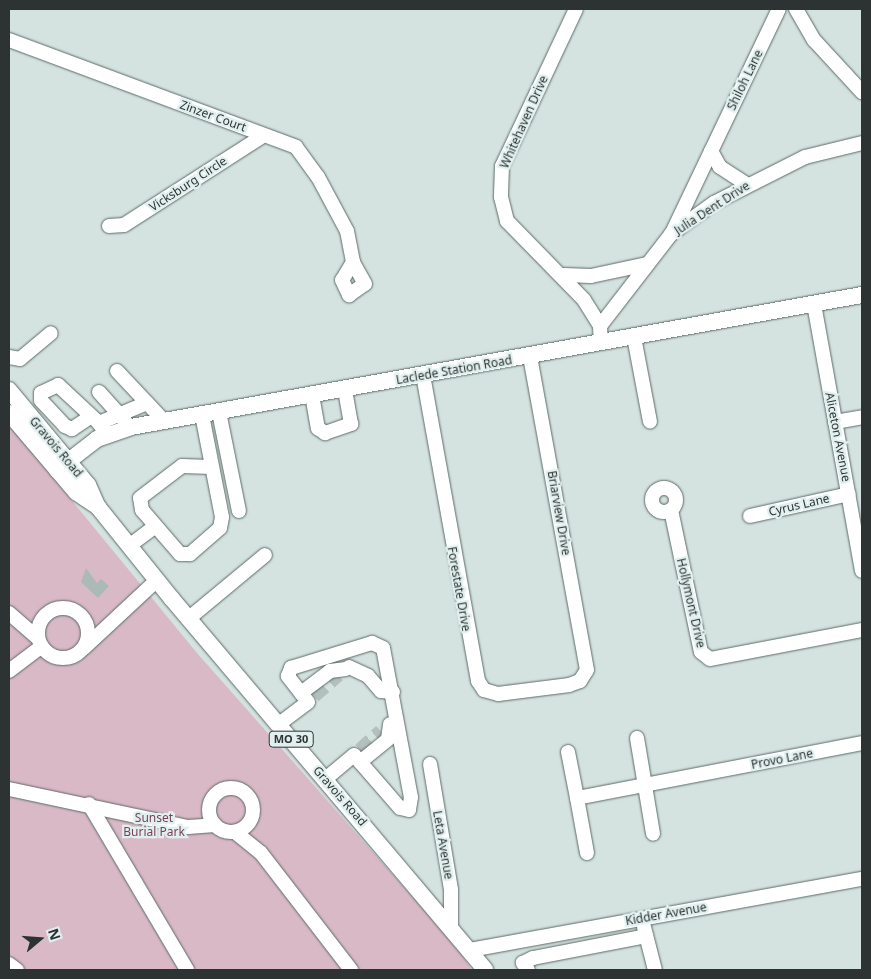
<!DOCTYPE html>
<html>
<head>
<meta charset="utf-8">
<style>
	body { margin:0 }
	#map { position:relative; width:871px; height:979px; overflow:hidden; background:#d4e3e0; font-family:"Noto Sans",sans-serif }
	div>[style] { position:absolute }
	.green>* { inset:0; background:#dab9c7 }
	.building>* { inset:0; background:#abb9b7 }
	.minor-tunnel>* { height:14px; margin-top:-7px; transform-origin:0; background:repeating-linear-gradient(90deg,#b3c0bd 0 14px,transparent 0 21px) }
	.roads { filter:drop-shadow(0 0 1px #5d6a68) drop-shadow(0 0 1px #5d6a68) }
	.minor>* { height:14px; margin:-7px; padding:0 7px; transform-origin:7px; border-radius:7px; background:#fff }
	.minor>.ring { margin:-7px; padding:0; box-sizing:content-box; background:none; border:14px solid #fff; border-radius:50% }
	.major>* { height:16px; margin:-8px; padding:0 8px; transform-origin:8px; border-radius:8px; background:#fff }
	span { translate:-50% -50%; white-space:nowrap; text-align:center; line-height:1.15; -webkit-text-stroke:4.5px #e1f0ee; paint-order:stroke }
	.shield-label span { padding:1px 4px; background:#e1f0ee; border:1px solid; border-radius:4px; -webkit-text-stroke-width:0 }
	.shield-label { font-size:11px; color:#2d3332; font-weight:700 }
	.street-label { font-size:12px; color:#2d3332 }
	.park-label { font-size:12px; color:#793f5b }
	.frame { position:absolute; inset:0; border:10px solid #2d3332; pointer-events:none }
	.north { position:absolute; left:15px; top:914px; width:50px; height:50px; -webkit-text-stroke:4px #e1f0ee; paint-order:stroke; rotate:72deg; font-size:14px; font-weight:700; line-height:20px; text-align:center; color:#2d3332 }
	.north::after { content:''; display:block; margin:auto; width:18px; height:22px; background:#2d3332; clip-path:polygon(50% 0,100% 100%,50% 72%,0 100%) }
</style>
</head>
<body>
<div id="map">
	<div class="green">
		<i style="clip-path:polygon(9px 424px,197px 653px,455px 945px,472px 970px,9px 970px)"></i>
	</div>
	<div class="building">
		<i style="clip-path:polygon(86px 568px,97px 583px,101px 579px,109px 586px,98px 598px,81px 582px)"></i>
	</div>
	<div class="minor-tunnel">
		<i style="left:314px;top:696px;width:32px;rotate:-41deg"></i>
		<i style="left:360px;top:750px;width:28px;rotate:-42deg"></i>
	</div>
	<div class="roads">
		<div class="minor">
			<i style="left:576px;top:9px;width:174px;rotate:115.2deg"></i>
			<i style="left:502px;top:166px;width:31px;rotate:92deg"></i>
			<i style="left:501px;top:197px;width:25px;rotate:76deg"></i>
			<i style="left:507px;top:221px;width:110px;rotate:45.7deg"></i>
			<i style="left:584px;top:300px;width:31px;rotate:58deg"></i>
			<i style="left:600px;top:326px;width:17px;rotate:87deg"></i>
			<i style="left:796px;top:9px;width:36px;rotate:60deg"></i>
			<i style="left:814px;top:40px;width:71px;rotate:47.3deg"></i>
			<i style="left:9px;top:40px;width:306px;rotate:20.4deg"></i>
			<i style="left:296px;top:147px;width:37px;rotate:54deg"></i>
			<i style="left:318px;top:177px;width:61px;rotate:61.8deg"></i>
			<i style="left:347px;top:231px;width:32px;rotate:79deg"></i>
			<i style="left:353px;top:262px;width:21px;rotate:121deg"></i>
			<i style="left:342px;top:280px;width:17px;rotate:65deg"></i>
			<i style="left:349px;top:295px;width:19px;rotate:-35deg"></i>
			<i style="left:365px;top:284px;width:25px;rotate:-119deg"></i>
			<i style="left:711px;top:151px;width:18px;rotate:61deg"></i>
			<i style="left:720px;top:167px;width:31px;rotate:33deg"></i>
			<i style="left:109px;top:226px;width:15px;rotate:-4deg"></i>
			<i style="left:124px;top:225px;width:166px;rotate:-32.7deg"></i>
			<i style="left:672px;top:233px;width:248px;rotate:-64.5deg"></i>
			<i style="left:564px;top:275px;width:27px;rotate:2deg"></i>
			<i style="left:591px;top:276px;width:57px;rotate:-12.1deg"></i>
			<i style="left:814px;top:304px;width:271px;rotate:79.8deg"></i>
			<i style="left:600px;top:326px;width:116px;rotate:-52.3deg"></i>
			<i style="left:671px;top:234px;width:53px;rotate:-35.8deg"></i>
			<i style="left:714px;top:203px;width:102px;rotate:-26.8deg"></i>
			<i style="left:805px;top:157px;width:59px;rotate:-13.8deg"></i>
			<i style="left:634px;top:337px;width:86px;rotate:79.3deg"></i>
			<i style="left:9px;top:357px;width:11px;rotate:10deg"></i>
			<i style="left:20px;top:359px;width:40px;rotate:-40deg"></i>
			<i style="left:117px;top:371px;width:70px;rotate:46.7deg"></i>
			<i style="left:423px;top:375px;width:311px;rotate:79.8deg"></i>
			<i style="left:478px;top:681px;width:11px;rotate:56deg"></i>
			<i style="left:484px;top:690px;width:15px;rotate:16deg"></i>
			<i style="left:498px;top:694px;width:72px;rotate:-7.2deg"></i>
			<i style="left:569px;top:685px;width:12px;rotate:-20deg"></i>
			<i style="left:580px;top:681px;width:13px;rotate:-58deg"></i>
			<i style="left:587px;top:670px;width:319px;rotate:-100.3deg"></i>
			<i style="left:99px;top:392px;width:39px;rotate:48deg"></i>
			<i style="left:312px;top:395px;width:34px;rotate:80deg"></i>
			<i style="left:318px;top:428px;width:9px;rotate:36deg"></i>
			<i style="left:325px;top:433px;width:28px;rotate:-19deg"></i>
			<i style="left:351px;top:424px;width:36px;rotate:-100deg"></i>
			<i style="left:219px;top:412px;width:101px;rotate:78.6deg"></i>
			<i style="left:202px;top:415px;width:104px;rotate:78.9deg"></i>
			<i style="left:222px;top:517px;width:11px;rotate:100deg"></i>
			<i style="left:220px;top:528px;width:40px;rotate:139deg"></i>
			<i style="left:190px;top:554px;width:10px;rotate:180deg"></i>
			<i style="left:180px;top:554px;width:58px;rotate:-130.8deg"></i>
			<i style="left:142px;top:510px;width:12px;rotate:-99deg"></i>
			<i style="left:140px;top:498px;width:53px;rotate:-37.3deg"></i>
			<i style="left:182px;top:466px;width:29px;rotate:2deg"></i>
			<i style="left:90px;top:417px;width:22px;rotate:146deg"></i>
			<i style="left:72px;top:429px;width:8px;rotate:-157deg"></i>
			<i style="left:65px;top:426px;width:35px;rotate:-133deg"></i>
			<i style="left:41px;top:400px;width:7px;rotate:-90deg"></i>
			<i style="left:41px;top:393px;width:19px;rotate:-25deg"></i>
			<i style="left:58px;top:385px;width:56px;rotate:42.8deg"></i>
			<i style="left:99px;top:423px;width:13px;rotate:58deg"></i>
			<i style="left:835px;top:422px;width:27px;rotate:-10deg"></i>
			<i style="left:99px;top:423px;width:52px;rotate:-22.6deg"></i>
			<i class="ring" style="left:652px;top:488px;width:10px;height:10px"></i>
			<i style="left:671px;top:510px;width:145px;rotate:78.1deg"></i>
			<i style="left:701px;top:652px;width:11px;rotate:38deg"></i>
			<i style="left:710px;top:659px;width:155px;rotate:-10.8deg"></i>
			<i style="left:750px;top:516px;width:101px;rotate:-12.5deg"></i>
			<i style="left:129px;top:546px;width:31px;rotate:-37deg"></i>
			<i class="ring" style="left:38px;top:608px;width:36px;height:36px"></i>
			<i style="left:9px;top:613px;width:38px;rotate:41deg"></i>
			<i style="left:188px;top:619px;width:100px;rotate:-39.7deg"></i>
			<i style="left:84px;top:648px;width:100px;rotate:-43deg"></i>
			<i style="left:349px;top:667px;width:21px;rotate:25deg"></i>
			<i style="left:368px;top:676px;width:20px;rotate:49deg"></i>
			<i style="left:381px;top:691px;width:12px;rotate:5deg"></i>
			<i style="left:9px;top:671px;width:41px;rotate:-37.1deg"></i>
			<i style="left:301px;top:693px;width:36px;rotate:-37deg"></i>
			<i style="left:330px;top:671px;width:16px;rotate:-7deg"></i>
			<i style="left:279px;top:724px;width:36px;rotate:-37deg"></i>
			<i style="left:308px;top:702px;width:33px;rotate:-128deg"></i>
			<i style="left:288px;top:676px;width:9px;rotate:-69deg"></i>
			<i style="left:291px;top:668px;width:85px;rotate:-17.2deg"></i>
			<i style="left:372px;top:643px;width:12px;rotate:24deg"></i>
			<i style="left:383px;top:648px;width:152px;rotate:79.4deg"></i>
			<i style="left:411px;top:797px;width:13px;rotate:99deg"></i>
			<i style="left:409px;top:810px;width:9px;rotate:-167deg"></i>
			<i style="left:400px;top:808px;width:70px;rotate:-131deg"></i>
			<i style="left:354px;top:755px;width:38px;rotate:140deg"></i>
			<i style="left:637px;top:738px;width:97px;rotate:80.5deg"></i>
			<i style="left:568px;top:752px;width:47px;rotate:78.9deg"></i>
			<i style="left:577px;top:798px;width:290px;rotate:-10.9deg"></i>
			<i style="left:360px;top:762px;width:36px;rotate:-39deg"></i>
			<i style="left:388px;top:739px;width:15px;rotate:-82deg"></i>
			<i style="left:430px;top:764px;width:128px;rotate:80.5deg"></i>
			<i style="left:451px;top:890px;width:36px;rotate:90deg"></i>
			<i class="ring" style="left:209px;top:788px;width:30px;height:30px"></i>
			<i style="left:9px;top:789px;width:183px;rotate:12deg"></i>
			<i style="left:188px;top:827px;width:27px;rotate:-4deg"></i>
			<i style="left:577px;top:798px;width:56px;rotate:79.7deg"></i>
			<i style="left:89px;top:804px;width:193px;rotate:59.4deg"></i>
			<i style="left:235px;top:832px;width:33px;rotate:39deg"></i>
			<i style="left:261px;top:853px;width:148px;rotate:52.4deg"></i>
			<i style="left:644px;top:927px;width:44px;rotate:75.7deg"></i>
			<i style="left:470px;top:950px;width:398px;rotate:-10.3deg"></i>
			<i style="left:9px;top:964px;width:10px;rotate:37deg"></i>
			<i style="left:528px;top:970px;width:9px;rotate:-126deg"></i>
			<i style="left:523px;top:963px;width:11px;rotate:-27deg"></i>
			<i style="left:533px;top:958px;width:115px;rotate:-11deg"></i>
		</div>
		<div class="major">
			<i style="left:9px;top:390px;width:124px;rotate:50.3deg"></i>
			<i style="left:88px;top:485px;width:24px;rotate:66deg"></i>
			<i style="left:98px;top:507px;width:118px;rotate:51.2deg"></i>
			<i style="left:172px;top:599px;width:485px;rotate:49.8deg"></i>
			<i style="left:9px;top:413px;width:104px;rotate:49.7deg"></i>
			<i style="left:76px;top:492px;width:27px;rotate:34deg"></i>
			<i style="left:57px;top:470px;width:51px;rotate:-37.8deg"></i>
			<i style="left:97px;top:439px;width:36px;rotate:-19deg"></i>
			<i style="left:131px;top:427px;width:743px;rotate:-10.24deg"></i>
		</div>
	</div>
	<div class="shield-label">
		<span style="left:291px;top:739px">MO 30</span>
	</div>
	<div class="street-label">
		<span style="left:745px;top:80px;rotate:-64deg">Shiloh Lane</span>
		<span style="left:213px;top:116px;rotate:20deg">Zinzer Court</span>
		<span style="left:524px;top:122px;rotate:-66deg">Whitehaven Drive</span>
		<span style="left:188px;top:184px;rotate:-33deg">Vicksburg Circle</span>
		<span style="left:712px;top:208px;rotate:-33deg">Julia Dent Drive</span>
		<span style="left:454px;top:370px;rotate:-10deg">Laclede Station Road</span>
		<span style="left:838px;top:437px;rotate:79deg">Aliceton Avenue</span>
		<span style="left:56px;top:447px;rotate:50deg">Gravois Road</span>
		<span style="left:799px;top:505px;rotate:-13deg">Cyrus Lane</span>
		<span style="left:559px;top:513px;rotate:80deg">Briarview Drive</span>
		<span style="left:459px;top:589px;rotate:80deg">Forestate Drive</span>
		<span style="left:691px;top:603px;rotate:77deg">Hollymont Drive</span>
		<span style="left:782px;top:759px;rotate:-11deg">Provo Lane</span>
		<span style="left:340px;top:796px;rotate:49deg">Gravois Road</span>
		<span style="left:443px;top:845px;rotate:80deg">Leta Avenue</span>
		<span style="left:666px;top:914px;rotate:-10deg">Kidder Avenue</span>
	</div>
	<div class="park-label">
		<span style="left:154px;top:825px">Sunset<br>Burial Park</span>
	</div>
	<div class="frame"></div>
	<div class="north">N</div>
</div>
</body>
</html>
